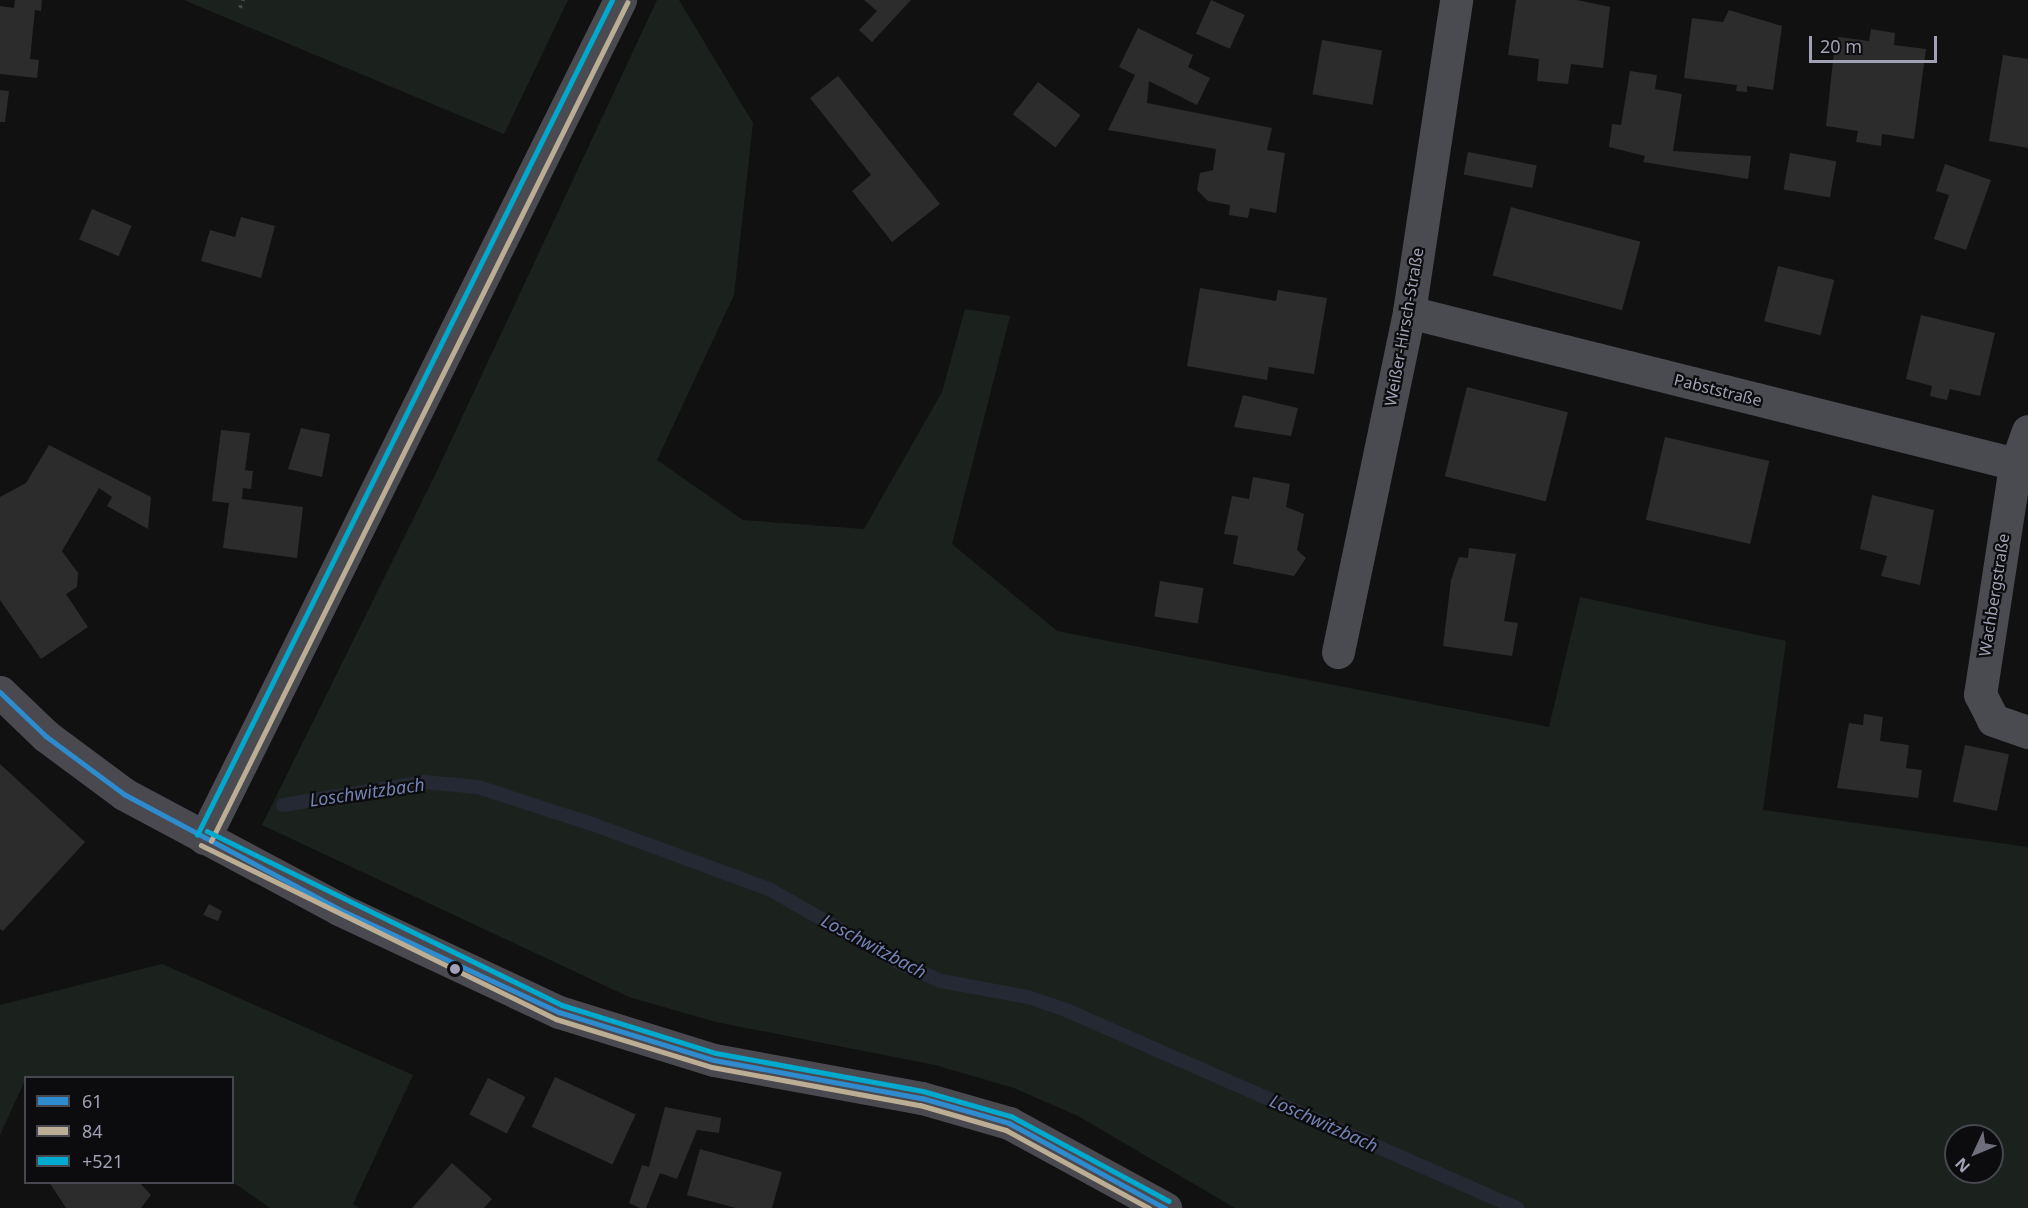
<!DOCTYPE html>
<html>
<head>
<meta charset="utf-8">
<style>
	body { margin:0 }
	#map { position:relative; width:2028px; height:1208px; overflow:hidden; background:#111; font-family:"Noto Sans",sans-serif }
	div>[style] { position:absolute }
	.green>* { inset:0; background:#1b221d }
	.stream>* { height:14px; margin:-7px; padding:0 7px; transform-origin:7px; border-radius:7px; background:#242934 }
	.building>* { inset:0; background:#2c2c2d; transform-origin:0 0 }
	.path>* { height:4px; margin-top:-2px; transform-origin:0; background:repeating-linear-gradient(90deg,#46474c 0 3px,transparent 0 7.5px) }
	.minor>* { height:33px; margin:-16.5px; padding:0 16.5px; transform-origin:16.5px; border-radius:16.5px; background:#4a4b51 }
	.secondary>* { height:33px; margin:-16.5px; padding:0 16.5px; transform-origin:16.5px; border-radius:16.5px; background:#49494f }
	.bus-1>* { height:4.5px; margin:-2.25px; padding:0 2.25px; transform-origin:2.25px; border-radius:2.25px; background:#2d8bce }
	.bus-2>* { height:4.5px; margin:-2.25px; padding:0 2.25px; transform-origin:2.25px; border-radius:2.25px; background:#bcae94 }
	.bus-3>* { height:4.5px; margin:-2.25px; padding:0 2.25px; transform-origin:2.25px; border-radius:2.25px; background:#00a9ce }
	.dots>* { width:16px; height:16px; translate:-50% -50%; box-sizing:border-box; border:3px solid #0c0b0d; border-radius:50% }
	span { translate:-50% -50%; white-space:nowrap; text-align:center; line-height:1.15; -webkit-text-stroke:4.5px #0c0b0d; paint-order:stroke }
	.street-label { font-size:16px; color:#a0a1b4 }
	.water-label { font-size:18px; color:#7384b4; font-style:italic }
	.legend { position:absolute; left:24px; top:1076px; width:210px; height:108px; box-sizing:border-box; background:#0c0b0d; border:2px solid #474750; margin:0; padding:8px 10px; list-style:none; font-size:18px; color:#a0a1b4 }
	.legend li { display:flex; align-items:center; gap:12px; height:30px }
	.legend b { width:30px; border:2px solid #474750 }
	.north { position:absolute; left:1944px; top:1124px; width:60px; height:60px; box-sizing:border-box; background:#0c0b0d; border:2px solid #474750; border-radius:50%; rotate:226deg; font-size:16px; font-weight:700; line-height:24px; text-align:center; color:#a0a1b4 }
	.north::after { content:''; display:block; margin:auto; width:21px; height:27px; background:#6e6f7b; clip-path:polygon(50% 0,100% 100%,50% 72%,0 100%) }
	.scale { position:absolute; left:1809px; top:36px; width:128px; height:27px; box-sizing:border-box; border:3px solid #a0a1b4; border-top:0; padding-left:8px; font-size:18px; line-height:21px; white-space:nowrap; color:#a0a1b4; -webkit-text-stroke:4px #0c0b0d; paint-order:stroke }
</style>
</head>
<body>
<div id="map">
	<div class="green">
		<i style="clip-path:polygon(184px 0,568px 0,504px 134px)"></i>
		<i style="clip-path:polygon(evenodd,657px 0,679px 0,753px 123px,734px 295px,657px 460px,743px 520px,864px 529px,942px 392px,965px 309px,1010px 316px,952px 544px,1057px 631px,1549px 727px,1580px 597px,1786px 641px,1763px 810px,2028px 847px,2028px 1208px,1235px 1208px,1078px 1116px,1014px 1088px,935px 1065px,716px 1022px,629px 997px,262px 825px,436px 473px,657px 0,1956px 1136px,1992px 1136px,1992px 1172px,1956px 1172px,1956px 1136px)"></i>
		<i style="clip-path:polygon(162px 964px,413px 1075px,353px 1204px,359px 1208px,270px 1208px,233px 1182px,232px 1078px,26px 1078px,0 1135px,0 1005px)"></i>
	</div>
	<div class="stream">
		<i style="left:283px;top:805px;width:143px;rotate:-9.3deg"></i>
		<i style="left:424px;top:782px;width:54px;rotate:5.3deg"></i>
		<i style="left:478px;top:787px;width:123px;rotate:18deg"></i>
		<i style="left:595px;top:825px;width:185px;rotate:20.2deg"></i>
		<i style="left:769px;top:889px;width:152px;rotate:29.6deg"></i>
		<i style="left:901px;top:964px;width:43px;rotate:23deg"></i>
		<i style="left:941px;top:981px;width:88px;rotate:10.4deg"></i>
		<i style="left:1028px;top:997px;width:40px;rotate:18.9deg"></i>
		<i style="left:1066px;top:1010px;width:493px;rotate:23.7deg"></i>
	</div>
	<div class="building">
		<i style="clip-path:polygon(15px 0,42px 0,41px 11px,35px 10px,30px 59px,39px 60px,37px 78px,0 74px,0 6px,14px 8px)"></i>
		<i style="clip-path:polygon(864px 0,911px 0,872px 42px,859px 30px,877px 11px)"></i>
		<i style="left:1211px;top:0;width:37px;height:37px;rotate:24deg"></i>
		<i style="clip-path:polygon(1516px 0,1577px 0,1610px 7px,1603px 68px,1571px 64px,1568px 84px,1537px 81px,1539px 59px,1508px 55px)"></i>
		<i style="clip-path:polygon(1729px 10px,1782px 26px,1773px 90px,1747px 86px,1747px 92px,1736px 91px,1737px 85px,1684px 78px,1692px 18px,1723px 22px)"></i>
		<i style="clip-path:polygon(1138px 28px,1193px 55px,1188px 67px,1210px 78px,1197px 105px,1149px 81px,1147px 103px,1272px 128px,1267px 150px,1285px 153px,1276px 213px,1250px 208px,1248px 218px,1229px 215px,1230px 205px,1208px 201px,1197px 190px,1200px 173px,1213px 170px,1216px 149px,1108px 130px,1135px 75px,1119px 67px)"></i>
		<i style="clip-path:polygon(1871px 29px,1895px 33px,1894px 45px,1926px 49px,1914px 139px,1882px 134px,1881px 146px,1856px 142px,1858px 131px,1826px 126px,1835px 42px,1839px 37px,1869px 41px)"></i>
		<i style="left:1322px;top:40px;width:61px;height:55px;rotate:10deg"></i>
		<i style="clip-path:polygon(2003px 55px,2028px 59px,2028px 148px,1989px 141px)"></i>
		<i style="clip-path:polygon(1630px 71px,1657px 75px,1655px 89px,1682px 94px,1673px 151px,1751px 156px,1748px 179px,1643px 162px,1645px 156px,1609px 147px,1612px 124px,1621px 125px)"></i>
		<i style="clip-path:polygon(838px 76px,940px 204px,892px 242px,852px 191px,871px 175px,810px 98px)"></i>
		<i style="left:1038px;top:82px;width:54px;height:41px;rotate:38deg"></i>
		<i style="clip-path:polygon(0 90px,9px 91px,5px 122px,0 122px)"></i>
		<i style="left:1468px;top:152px;width:70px;height:23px;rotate:11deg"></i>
		<i style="left:1790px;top:153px;width:47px;height:37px;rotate:10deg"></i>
		<i style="clip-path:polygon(1945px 164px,1991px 180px,1966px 250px,1934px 239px,1949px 195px,1936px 191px)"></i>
		<i style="left:1511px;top:207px;width:134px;height:71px;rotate:15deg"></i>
		<i style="left:92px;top:209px;width:43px;height:33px;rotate:23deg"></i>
		<i style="clip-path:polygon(241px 217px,275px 226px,261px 278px,201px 261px,210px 230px,235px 237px)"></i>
		<i style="left:1778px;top:266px;width:58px;height:57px;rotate:14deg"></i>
		<i style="clip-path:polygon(1200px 288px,1276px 301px,1278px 290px,1327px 298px,1314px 374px,1269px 367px,1267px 380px,1187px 366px)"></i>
		<i style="clip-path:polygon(1921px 315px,1995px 333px,1980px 396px,1950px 389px,1947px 400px,1930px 396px,1932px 386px,1906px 379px)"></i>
		<i style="left:1467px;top:387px;width:104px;height:92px;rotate:14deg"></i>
		<i style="clip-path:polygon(1243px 395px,1298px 408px,1291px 436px,1234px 427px)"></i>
		<i style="clip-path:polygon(301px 428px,330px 434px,322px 477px,288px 469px)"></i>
		<i style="clip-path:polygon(221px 430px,250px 433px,245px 470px,253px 471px,251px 489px,243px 488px,242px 499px,303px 507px,297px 558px,223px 548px,229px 503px,212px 501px)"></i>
		<i style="left:1665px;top:437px;width:107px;height:85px;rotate:13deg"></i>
		<i style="clip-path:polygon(49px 445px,151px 497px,148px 529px,107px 506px,112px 497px,99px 488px,62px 551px,78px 573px,77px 587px,66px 594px,88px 627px,41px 659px,0 600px,0 497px,26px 483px)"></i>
		<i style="clip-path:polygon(1253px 477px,1290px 484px,1286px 507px,1304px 514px,1297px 550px,1306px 558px,1294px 576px,1233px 564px,1238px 536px,1224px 534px,1232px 496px,1249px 499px)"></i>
		<i style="clip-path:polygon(1872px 495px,1934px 510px,1920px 585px,1881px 576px,1887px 556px,1860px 549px)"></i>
		<i style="clip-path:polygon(1469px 548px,1516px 554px,1504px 621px,1518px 623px,1512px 656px,1443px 646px,1451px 580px,1459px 557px,1468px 558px)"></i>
		<i style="left:1160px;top:581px;width:44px;height:36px;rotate:9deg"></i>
		<i style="clip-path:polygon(1864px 714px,1883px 717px,1880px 741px,1909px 745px,1906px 768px,1922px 770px,1918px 798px,1837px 788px,1849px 723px,1863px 725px)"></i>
		<i style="left:1965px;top:745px;width:45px;height:58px;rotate:12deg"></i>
		<i style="clip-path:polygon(0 764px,85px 842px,3px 931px,0 929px)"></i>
		<i style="clip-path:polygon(209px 904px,222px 911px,218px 921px,203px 915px)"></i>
		<i style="left:555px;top:1077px;width:89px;height:55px;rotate:25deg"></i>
		<i style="left:488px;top:1078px;width:42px;height:41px;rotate:27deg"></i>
		<i style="clip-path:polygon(665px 1107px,721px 1118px,719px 1133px,697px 1130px,677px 1179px,660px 1173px,646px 1208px,640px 1208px,629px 1203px,642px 1165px,649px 1167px)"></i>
		<i style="clip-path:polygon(700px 1149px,782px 1172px,772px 1208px,736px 1208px,687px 1195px)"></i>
		<i style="clip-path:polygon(452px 1163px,492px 1199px,484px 1208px,412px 1208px)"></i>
		<i style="clip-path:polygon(49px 1182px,139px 1182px,151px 1195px,141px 1208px,66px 1208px)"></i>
	</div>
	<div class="path">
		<i style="left:240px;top:8px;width:9px;rotate:-69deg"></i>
	</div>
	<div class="minor">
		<i style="left:1409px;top:312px;width:638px;rotate:14.06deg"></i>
		<i style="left:2028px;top:431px;width:37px;rotate:110deg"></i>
		<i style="left:2015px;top:466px;width:231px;rotate:98.7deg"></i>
		<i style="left:1980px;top:694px;width:29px;rotate:63deg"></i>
		<i style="left:1993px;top:720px;width:37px;rotate:19deg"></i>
		<i style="left:1338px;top:652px;width:347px;rotate:-78.2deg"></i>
		<i style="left:1409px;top:312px;width:316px;rotate:-81.4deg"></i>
		<i style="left:204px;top:838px;width:936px;rotate:-63.6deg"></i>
	</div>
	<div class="secondary">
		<i style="left:0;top:692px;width:64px;rotate:43.7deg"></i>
		<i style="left:46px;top:736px;width:97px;rotate:36.6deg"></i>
		<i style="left:124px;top:794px;width:244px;rotate:28.1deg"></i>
		<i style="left:339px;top:909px;width:243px;rotate:25.1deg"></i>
		<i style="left:559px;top:1012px;width:162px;rotate:17.2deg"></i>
		<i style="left:714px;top:1060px;width:211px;rotate:10.4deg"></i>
		<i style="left:922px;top:1098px;width:91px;rotate:16deg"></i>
		<i style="left:1009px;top:1123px;width:178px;rotate:28.6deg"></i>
	</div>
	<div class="bus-1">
		<i style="left:0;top:692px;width:64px;rotate:43.7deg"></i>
		<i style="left:46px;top:736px;width:97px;rotate:36.6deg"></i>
		<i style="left:124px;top:794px;width:244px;rotate:28.1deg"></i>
		<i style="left:339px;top:909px;width:243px;rotate:25.1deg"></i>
		<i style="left:559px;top:1012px;width:162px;rotate:17.2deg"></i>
		<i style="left:714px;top:1060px;width:211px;rotate:10.4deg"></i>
		<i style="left:922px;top:1098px;width:91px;rotate:16deg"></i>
		<i style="left:1009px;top:1123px;width:178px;rotate:28.6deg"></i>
	</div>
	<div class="bus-2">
		<i style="left:211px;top:841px;width:936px;rotate:-63.6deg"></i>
		<i style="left:201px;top:845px;width:395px;rotate:26.1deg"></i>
		<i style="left:556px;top:1019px;width:163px;rotate:17.1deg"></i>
		<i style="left:712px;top:1067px;width:211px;rotate:10.4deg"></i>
		<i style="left:920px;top:1105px;width:90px;rotate:16.2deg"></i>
		<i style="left:1006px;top:1130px;width:163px;rotate:28.6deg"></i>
	</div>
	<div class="bus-3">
		<i style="left:207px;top:831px;width:395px;rotate:26.1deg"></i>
		<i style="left:562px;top:1005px;width:161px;rotate:17.3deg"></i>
		<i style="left:716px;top:1053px;width:210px;rotate:10.4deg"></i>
		<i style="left:923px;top:1091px;width:91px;rotate:15.9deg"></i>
		<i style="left:1011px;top:1116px;width:179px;rotate:28.3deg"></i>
		<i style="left:197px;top:835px;width:932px;rotate:-63.57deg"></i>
	</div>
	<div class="dots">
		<i style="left:455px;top:969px;background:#a0a1b4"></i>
	</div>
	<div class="street-label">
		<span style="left:1404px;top:327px;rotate:-80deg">Weißer-Hirsch-Straße</span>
		<span style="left:1718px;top:390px;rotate:14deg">Pabststraße</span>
		<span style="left:1994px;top:595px;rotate:-81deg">Wachbergstraße</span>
	</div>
	<div class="water-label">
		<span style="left:367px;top:792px;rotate:-8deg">Loschwitzbach</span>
		<span style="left:874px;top:946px;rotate:28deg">Loschwitzbach</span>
		<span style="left:1324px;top:1123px;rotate:24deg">Loschwitzbach</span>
	</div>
	<ul class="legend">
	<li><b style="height:8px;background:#2d8bce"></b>61</li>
	<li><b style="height:8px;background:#bcae94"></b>84</li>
	<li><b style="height:8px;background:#00a9ce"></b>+521</li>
	</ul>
	<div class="north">N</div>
	<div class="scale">20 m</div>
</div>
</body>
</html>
